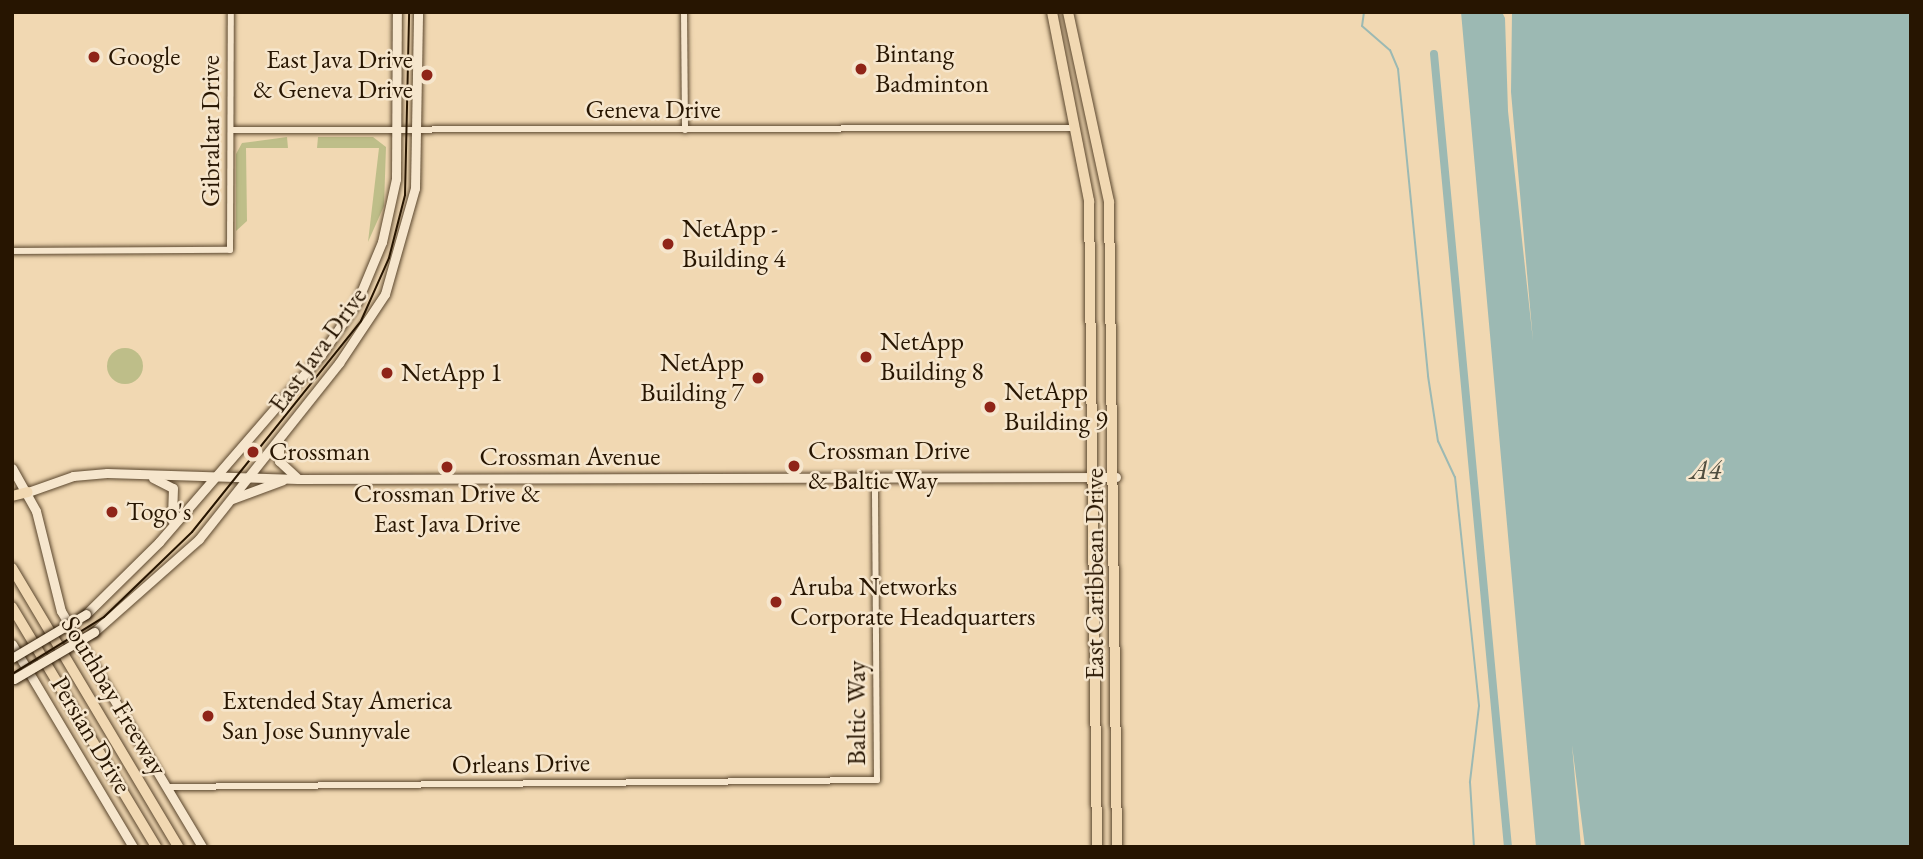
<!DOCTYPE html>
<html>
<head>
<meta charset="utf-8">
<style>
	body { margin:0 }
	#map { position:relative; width:1923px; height:859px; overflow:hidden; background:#f1d8b2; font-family:"EB Garamond",serif }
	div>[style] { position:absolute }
	.green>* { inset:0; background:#bebe89 }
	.round { border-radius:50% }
	.water>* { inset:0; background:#9cb9b3 }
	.stream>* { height:2px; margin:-1px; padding:0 1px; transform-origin:1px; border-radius:1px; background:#9cb9b3 }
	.canal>* { height:8px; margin:-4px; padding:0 4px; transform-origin:4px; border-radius:4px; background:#9cb9b3 }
	.roads { filter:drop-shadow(0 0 2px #5a462d) drop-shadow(0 0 2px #5a462d) }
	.street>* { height:6px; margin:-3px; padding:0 3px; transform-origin:3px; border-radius:3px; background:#f6e6cd }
	.secondary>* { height:9px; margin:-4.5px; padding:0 4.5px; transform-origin:4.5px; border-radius:4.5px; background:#f6e6cd }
	.primary>* { height:10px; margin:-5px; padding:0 5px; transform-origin:5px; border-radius:5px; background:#f1d8b2 }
	.highway>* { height:10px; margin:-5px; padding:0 5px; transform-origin:5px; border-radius:5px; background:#f1d8b2 }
	.tram>* { height:2px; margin:-1px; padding:0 1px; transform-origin:1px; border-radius:1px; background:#271501 }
	.bridges { filter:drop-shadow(0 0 2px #271501) drop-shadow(0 0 2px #271501) }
	.secondary-bridge>* { height:9px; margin:-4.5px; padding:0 4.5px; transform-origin:4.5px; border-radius:4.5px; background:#f6e6cd }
	.dots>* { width:19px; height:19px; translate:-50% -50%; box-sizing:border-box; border:4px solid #f6e6cd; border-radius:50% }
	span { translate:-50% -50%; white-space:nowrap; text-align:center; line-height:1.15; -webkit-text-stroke:5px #f6e6cd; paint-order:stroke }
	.poi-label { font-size:26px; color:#271501 }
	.left { translate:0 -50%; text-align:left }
	.right { translate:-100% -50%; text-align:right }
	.street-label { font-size:26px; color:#271501 }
	.water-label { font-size:28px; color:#504e3f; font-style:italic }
	.frame { position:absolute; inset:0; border:14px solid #271501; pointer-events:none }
</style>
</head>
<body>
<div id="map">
	<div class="green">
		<i style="clip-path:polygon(287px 137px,288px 148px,246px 148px,247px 221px,236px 231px,236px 154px,242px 143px)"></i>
		<i style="clip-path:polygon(318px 137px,373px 137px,386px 147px,384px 206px,368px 242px,379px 148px,317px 148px)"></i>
		<i class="round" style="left:107px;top:348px;width:36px;height:36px"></i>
	</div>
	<div class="water">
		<i style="clip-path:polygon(1461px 12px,1502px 12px,1505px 18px,1508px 111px,1533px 341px,1511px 92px,1512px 12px,1911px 12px,1911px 847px,1585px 847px,1572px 745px,1581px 847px,1536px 847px)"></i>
	</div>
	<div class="stream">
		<i style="left:1364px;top:12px;width:14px;rotate:98deg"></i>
		<i style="left:1362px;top:26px;width:37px;rotate:41deg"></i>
		<i style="left:1390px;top:50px;width:21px;rotate:67deg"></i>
		<i style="left:1398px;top:69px;width:308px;rotate:84.4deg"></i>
		<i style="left:1428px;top:376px;width:66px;rotate:81.3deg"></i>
		<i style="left:1438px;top:441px;width:40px;rotate:65deg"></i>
		<i style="left:1455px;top:477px;width:230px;rotate:84deg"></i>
		<i style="left:1479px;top:706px;width:77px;rotate:96.8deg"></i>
		<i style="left:1470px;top:782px;width:65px;rotate:86.5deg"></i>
	</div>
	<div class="canal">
		<i style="left:1434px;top:54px;width:796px;rotate:84.67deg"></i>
	</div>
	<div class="roads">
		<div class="street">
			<i style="left:684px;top:12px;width:118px;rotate:89.5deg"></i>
			<i style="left:231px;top:130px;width:844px;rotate:-0.14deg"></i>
			<i style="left:12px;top:251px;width:218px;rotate:-0.3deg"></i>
			<i style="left:230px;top:250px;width:238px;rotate:-89.8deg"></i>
			<i style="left:166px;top:787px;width:711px;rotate:-0.56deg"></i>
			<i style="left:877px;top:780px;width:302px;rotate:-90.4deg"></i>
		</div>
		<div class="secondary">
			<i style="left:279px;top:441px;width:20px;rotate:90deg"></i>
			<i style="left:279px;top:461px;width:25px;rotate:43deg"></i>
			<i style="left:12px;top:468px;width:49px;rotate:60.8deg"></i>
			<i style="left:36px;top:511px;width:103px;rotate:76deg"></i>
			<i style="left:61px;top:611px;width:275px;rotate:59.1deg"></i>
			<i style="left:153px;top:478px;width:22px;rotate:27deg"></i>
			<i style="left:173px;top:488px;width:32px;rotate:92deg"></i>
			<i style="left:28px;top:492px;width:48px;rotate:-19.6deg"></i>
			<i style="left:73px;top:476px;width:34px;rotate:-5deg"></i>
			<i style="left:107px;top:473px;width:191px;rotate:1.8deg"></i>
			<i style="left:298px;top:479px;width:818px;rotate:-0.14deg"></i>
			<i style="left:232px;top:499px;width:54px;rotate:-20.4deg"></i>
			<i style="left:86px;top:614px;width:103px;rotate:-44.6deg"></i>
			<i style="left:159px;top:542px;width:247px;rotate:-49.1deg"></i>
			<i style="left:321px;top:355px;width:64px;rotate:-55.8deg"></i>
			<i style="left:357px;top:302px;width:65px;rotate:-67.4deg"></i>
			<i style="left:382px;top:242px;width:65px;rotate:-77.5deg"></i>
			<i style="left:396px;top:179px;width:167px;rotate:-89.7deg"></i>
			<i style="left:94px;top:632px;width:140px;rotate:-41.5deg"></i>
			<i style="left:199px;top:539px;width:225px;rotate:-51.5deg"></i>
			<i style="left:339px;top:363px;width:83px;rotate:-56.3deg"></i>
			<i style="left:385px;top:294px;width:110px;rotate:-74.2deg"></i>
			<i style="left:415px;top:188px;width:176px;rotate:-89deg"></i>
			<i style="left:12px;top:644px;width:236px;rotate:59.2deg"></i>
		</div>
		<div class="primary">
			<i style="left:1052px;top:12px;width:193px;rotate:78.9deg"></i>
			<i style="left:1089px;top:201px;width:646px;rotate:89.29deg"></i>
			<i style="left:1068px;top:12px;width:194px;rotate:77.8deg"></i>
			<i style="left:1109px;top:202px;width:645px;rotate:89.29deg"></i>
		</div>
		<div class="highway">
			<i style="left:12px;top:496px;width:16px;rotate:-14deg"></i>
			<i style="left:12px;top:568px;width:325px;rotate:59.2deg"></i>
			<i style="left:12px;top:607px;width:280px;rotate:59deg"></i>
		</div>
	</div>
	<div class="tram">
		<i style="left:12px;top:674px;width:108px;rotate:-31.8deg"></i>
		<i style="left:104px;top:617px;width:122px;rotate:-44deg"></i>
		<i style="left:192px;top:532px;width:270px;rotate:-51.3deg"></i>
		<i style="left:361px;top:321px;width:69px;rotate:-66deg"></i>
		<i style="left:389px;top:258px;width:65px;rotate:-75.7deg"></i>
		<i style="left:405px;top:195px;width:183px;rotate:-88.7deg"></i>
	</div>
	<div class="bridges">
		<div class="secondary-bridge">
			<i style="left:12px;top:658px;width:86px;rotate:-30.7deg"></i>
			<i style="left:14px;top:679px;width:93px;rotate:-30.4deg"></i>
		</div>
	</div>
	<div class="dots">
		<i style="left:94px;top:57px;background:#8f2418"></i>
		<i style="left:861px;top:69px;background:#8f2418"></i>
		<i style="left:427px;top:75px;background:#8f2418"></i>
		<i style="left:668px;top:244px;background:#8f2418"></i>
		<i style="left:866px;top:357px;background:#8f2418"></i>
		<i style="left:387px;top:373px;background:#8f2418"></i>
		<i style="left:758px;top:378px;background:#8f2418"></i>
		<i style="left:990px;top:407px;background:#8f2418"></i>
		<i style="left:253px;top:452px;background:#8f2418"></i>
		<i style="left:794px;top:466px;background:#8f2418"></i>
		<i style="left:447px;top:467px;background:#8f2418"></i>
		<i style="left:112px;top:512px;background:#8f2418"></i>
		<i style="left:776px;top:602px;background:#8f2418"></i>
		<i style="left:208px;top:716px;background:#8f2418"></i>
	</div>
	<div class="poi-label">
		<span class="left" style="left:875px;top:69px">Bintang<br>Badminton</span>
		<span class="left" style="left:108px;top:57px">Google</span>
		<span class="right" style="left:413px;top:75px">East Java Drive<br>&amp; Geneva Drive</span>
		<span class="left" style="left:682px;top:244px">NetApp -<br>Building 4</span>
		<span class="left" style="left:880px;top:357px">NetApp<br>Building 8</span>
		<span class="right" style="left:744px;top:378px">NetApp<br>Building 7</span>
		<span class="left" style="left:401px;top:373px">NetApp 1</span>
		<span class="left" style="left:1004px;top:407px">NetApp<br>Building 9</span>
		<span class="left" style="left:808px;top:466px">Crossman Drive<br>&amp; Baltic Way</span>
		<span class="left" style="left:269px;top:452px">Crossman</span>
		<span style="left:447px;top:509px">Crossman Drive &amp;<br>East Java Drive</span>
		<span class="left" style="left:126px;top:512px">Togo's</span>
		<span class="left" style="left:790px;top:602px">Aruba Networks<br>Corporate Headquarters</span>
		<span class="left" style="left:222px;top:716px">Extended Stay America<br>San Jose Sunnyvale</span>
	</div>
	<div class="street-label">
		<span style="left:653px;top:110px">Geneva Drive</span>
		<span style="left:211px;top:131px;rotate:-90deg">Gibraltar Drive</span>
		<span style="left:318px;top:350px;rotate:-54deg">East Java Drive</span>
		<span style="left:570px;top:457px">Crossman Avenue</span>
		<span style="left:1095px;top:574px;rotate:-90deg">East Caribbean Drive</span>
		<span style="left:114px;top:696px;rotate:59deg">Southbay Freeway</span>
		<span style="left:857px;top:713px;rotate:-90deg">Baltic Way</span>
		<span style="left:91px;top:735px;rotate:59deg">Persian Drive</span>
		<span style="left:521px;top:764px;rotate:-1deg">Orleans Drive</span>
	</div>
	<div class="water-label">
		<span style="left:1706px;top:469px">A4</span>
	</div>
	<div class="frame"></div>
</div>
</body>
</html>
